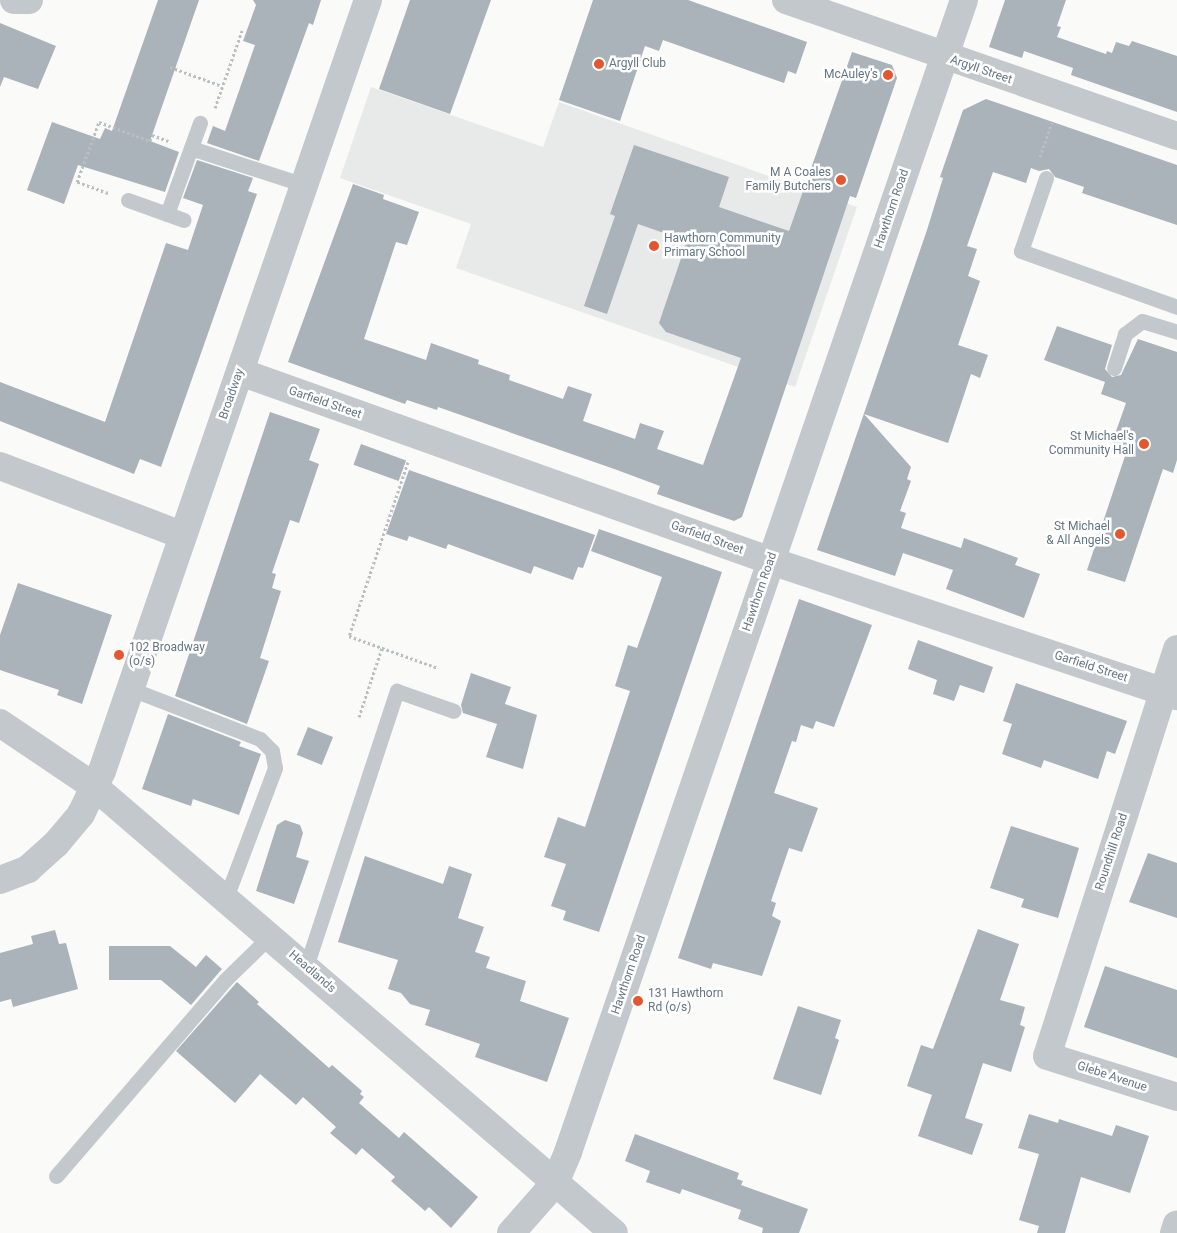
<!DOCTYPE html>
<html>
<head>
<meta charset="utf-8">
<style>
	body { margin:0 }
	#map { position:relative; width:1177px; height:1233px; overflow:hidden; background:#fafaf8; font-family:Roboto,sans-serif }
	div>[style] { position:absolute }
	.built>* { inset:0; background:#e8e9e9 }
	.building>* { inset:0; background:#aab3b9; transform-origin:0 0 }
	.path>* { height:3px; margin-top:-1.5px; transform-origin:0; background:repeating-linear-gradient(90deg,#bbbfc2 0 2.5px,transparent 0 5px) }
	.lane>* { height:15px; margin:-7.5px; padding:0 7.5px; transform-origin:7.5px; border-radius:7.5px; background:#c3c8cc }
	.street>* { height:28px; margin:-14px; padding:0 14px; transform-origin:14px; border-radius:14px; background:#c3c8cc }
	.dots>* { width:14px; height:14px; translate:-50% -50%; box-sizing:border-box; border:2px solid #fff; border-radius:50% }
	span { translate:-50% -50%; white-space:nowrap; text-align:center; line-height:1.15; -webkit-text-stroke:5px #fff; paint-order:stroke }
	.poi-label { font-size:12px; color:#657683 }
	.left { translate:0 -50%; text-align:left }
	.right { translate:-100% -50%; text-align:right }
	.street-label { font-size:12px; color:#657683 }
</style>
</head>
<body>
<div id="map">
	<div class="built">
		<i style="clip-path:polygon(371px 87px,543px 147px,559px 102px,857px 207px,795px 387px,456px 268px,471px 224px,340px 178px)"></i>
	</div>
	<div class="building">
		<i style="clip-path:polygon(158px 0,199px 0,150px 141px,179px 152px,165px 192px,78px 165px,64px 204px,27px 190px,52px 122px,100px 139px,105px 128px,112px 131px)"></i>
		<i style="clip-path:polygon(253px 0,321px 0,313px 25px,309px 23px,259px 161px,207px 143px,213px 126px,225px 131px,255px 45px,243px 41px,256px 5px)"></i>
		<i style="clip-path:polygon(410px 0,491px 0,450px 114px,379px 89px)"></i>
		<i style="clip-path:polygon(593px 0,688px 0,807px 42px,796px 74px,788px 71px,784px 83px,663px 40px,659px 51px,645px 46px,620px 121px,559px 100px)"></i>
		<i style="clip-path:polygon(1005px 0,1066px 0,1057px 26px,1061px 27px,1057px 37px,1106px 54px,1107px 51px,1112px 53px,1116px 42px,1129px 46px,1132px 41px,1177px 56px,1177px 112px,1071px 75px,1073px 68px,1024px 51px,1022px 58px,989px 47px)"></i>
		<i style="clip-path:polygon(0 23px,56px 46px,38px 89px,4px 77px,0 87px)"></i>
		<i style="clip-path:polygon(852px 52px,892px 65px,897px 78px,856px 198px,850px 196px,742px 517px,734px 521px,657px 494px,660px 486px,617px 470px,438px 407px,437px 410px,407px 400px,405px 404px,288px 362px,353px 184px,384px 195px,383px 199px,419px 212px,407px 245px,396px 242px,364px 339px,426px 360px,431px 343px,479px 360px,478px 364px,510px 375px,509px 380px,563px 399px,568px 386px,592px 394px,583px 421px,635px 439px,640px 423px,664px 431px,657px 449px,703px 465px,741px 358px,666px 332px,659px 323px,687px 241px,638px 224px,607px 314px,584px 306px,615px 216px,610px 214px,634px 145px,729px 177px,719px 207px,789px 231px)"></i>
		<i style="clip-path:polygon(986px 99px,1177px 165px,1177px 225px,1082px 193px,1084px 187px,1055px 177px,1049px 169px,1039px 171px,1031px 168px,1026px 183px,993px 172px,967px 246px,977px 249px,968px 276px,980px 281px,958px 345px,988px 355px,980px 378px,971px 374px,948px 443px,864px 414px,911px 467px,907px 479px,911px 481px,900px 511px,906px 513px,901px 528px,961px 548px,964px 538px,1018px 558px,1015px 565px,1040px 574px,1024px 618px,946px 589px,953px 570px,903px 553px,895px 576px,817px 550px,927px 230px,943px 178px,940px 177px,963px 110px)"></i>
		<i style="clip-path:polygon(197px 160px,253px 178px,248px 191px,257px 194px,161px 467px,140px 459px,134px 474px,0 421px,0 382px,105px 422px,166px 243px,188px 250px,203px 205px,183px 198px)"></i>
		<i style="clip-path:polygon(1057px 326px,1112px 345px,1105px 369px,1112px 377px,1121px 375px,1138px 339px,1177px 352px,1177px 460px,1173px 473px,1163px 469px,1125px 582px,1087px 570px,1125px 456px,1109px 451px,1126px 403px,1101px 394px,1105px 382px,1044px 360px)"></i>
		<i style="clip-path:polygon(270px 412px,320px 429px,309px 460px,319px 464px,299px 523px,290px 520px,272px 573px,276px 574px,272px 588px,281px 591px,260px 658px,269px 661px,247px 724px,175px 696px)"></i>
		<i style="left:361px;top:444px;width:48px;height:22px;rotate:20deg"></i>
		<i style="clip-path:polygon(409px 470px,595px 535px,583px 568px,578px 567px,573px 580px,534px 566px,531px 574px,448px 544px,446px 549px,409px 536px,407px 541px,386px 534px)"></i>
		<i style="clip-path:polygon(599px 529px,722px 572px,599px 932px,563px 920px,566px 911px,551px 906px,566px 864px,544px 857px,558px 817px,585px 827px,630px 691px,615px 686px,628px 645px,637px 648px,662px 577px,591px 551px)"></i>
		<i style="clip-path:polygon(18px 583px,112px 615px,82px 704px,57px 695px,59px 690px,0 670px,0 635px)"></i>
		<i style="clip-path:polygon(799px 599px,872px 625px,834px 727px,816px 721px,813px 729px,801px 725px,796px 742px,792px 741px,774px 793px,818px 808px,802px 852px,789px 848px,771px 901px,776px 903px,772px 916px,781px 921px,762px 976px,713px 963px,711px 969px,678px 958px)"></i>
		<i style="clip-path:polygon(918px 640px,993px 667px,984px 693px,960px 685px,954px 701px,933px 694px,937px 680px,908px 669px)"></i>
		<i style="clip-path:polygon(471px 673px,511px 687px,505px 704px,537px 715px,523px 769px,486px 757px,497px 724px,463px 713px,461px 705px)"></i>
		<i style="clip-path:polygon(1016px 683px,1127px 721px,1115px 754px,1107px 751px,1098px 779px,1044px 760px,1041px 768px,1002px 754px,1012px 724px,1003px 721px)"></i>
		<i style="clip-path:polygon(168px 714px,241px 742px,239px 746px,261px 754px,239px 815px,193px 799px,191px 806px,142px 789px)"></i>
		<i style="left:308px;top:727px;width:27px;height:30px;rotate:22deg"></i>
		<i style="clip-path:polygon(285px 820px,300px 825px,303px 833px,296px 857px,309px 861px,294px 904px,256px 891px,277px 825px)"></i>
		<i style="clip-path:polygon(1011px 826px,1079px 848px,1058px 918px,1021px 907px,1024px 899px,990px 888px)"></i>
		<i style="clip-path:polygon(1148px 853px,1177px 863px,1177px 918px,1129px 902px)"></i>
		<i style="clip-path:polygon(365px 856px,443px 884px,449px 866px,472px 874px,458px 918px,484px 927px,475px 952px,490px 957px,486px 968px,526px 981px,520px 1001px,569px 1018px,547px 1082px,475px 1057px,480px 1044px,425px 1025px,430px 1010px,410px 1004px,401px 993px,388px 989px,398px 960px,338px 942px)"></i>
		<i style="clip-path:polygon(978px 929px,1019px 944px,1000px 1000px,1025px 1007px,1020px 1025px,1025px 1027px,1011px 1072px,983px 1063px,965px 1118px,983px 1124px,972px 1155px,918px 1136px,932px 1095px,907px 1086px,921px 1045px,933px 1049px)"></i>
		<i style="clip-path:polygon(55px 930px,59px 944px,66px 943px,78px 989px,13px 1007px,11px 999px,0 1002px,0 953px,33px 944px,31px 936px)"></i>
		<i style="clip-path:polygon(109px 946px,170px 946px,196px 967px,206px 955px,222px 969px,191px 1005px,161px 980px,109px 980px)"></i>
		<i style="clip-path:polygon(1105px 966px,1177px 990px,1177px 1058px,1084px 1027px)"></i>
		<i style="clip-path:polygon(237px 982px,259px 1002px,257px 1004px,329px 1068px,332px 1065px,362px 1091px,360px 1094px,364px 1097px,359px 1103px,399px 1138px,404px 1132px,478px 1197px,451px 1228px,429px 1207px,425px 1211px,391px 1181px,395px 1177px,362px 1148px,356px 1155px,330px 1133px,336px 1127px,303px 1097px,296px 1105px,260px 1074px,235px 1103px,176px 1051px)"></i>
		<i style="clip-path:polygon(798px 1006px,841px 1020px,835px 1038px,839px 1040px,821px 1095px,773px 1079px)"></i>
		<i style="clip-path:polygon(1029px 1114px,1058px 1123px,1059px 1119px,1112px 1136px,1116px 1125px,1149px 1136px,1130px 1193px,1081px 1177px,1065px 1233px,1037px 1233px,1039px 1226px,1019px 1220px,1039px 1154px,1018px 1148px)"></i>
		<i style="clip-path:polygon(635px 1134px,739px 1173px,737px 1179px,743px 1181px,741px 1185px,808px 1209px,799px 1233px,762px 1233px,763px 1228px,738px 1219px,741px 1210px,682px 1189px,680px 1194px,646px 1182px,650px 1171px,625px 1161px)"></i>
	</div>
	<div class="path">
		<i style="left:170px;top:67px;width:55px;rotate:20.1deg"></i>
		<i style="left:215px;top:108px;width:82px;rotate:-70.7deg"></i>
		<i style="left:1040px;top:157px;width:36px;rotate:-71deg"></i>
		<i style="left:108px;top:193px;width:33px;rotate:-160deg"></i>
		<i style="left:77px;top:182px;width:64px;rotate:-69.9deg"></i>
		<i style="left:99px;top:122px;width:54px;rotate:20.4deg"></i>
		<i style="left:150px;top:141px;width:6px;rotate:-72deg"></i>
		<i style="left:152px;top:135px;width:20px;rotate:20deg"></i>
		<i style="left:408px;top:462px;width:184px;rotate:108.7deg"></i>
		<i style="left:349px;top:636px;width:95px;rotate:19.8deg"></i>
		<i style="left:359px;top:717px;width:73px;rotate:-71.6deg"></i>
	</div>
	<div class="lane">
		<i style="left:191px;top:148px;width:119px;rotate:18.1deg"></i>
		<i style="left:1046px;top:178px;width:77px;rotate:108.9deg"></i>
		<i style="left:1021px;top:251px;width:166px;rotate:19.7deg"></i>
		<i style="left:128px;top:200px;width:59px;rotate:19.7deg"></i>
		<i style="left:167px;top:214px;width:97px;rotate:-70.1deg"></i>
		<i style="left:1114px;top:368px;width:36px;rotate:-72deg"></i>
		<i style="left:1125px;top:334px;width:21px;rotate:-37deg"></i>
		<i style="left:1142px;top:321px;width:37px;rotate:17deg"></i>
		<i style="left:131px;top:689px;width:138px;rotate:21.2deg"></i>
		<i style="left:260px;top:739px;width:17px;rotate:45deg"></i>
		<i style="left:272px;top:751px;width:17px;rotate:80deg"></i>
		<i style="left:275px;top:768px;width:139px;rotate:110.7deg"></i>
		<i style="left:306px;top:967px;width:291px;rotate:-71.8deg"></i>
		<i style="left:397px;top:691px;width:60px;rotate:19.3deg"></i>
		<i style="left:56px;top:1176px;width:260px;rotate:-49.2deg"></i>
		<i style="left:226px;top:979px;width:62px;rotate:-44.3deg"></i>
	</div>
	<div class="street">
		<i style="left:14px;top:0;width:15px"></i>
		<i style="left:786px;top:0;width:414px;rotate:19.2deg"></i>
		<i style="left:240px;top:372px;width:564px;rotate:19.59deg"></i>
		<i style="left:771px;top:561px;width:428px;rotate:18.4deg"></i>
		<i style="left:0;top:466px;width:195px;rotate:20.8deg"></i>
		<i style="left:1177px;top:649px;width:427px;rotate:107.7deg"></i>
		<i style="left:1047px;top:1056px;width:136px;rotate:17.5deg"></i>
		<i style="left:0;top:723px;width:115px;rotate:34deg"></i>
		<i style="left:95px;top:787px;width:684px;rotate:40.67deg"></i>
		<i style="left:0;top:880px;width:30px;rotate:-21deg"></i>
		<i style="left:28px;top:869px;width:38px;rotate:-42deg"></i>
		<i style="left:56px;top:844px;width:39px;rotate:-50deg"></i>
		<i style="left:81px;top:814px;width:48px;rotate:-64deg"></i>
		<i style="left:102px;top:771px;width:816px;rotate:-70.97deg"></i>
		<i style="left:511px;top:1233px;width:67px;rotate:-48.7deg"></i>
		<i style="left:555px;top:1183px;width:34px;rotate:-67deg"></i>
		<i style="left:568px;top:1152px;width:1218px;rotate:-71.03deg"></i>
		<i style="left:1174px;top:1233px;width:9px;rotate:-72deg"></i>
	</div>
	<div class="dots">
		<i style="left:599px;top:64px;background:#e4572e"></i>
		<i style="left:888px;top:75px;background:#e4572e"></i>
		<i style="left:841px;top:180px;background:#e4572e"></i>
		<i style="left:654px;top:246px;background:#e4572e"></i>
		<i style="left:1144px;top:444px;background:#e4572e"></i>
		<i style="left:1120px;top:534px;background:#e4572e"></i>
		<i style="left:119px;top:655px;background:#e4572e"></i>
		<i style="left:638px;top:1001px;background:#e4572e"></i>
	</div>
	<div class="poi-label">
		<span class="left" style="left:609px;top:64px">Argyll Club</span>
		<span class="right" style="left:878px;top:75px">McAuley's</span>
		<span class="right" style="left:831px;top:180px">M A Coales<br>Family Butchers</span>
		<span class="left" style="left:664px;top:246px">Hawthorn Community<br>Primary School</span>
		<span class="right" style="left:1134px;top:444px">St Michael's<br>Community Hall</span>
		<span class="right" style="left:1110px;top:534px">St Michael<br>&amp; All Angels</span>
		<span class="left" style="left:129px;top:655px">102 Broadway<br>(o/s)</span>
		<span class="left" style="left:648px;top:1001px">131 Hawthorn<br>Rd (o/s)</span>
	</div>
	<div class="street-label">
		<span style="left:981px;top:70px;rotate:19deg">Argyll Street</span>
		<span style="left:892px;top:209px;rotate:-71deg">Hawthorn Road</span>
		<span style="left:232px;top:394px;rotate:-71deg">Broadway</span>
		<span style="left:325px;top:403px;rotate:19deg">Garfield Street</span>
		<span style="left:707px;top:538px;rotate:20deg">Garfield Street</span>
		<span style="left:760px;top:592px;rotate:-71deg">Hawthorn Road</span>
		<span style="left:1091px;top:667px;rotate:18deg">Garfield Street</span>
		<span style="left:1112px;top:852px;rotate:-72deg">Roundhill Road</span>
		<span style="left:312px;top:972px;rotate:41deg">Headlands</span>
		<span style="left:629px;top:975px;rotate:-71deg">Hawthorn Road</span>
		<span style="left:1112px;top:1077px;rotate:18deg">Glebe Avenue</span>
	</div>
</div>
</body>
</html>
